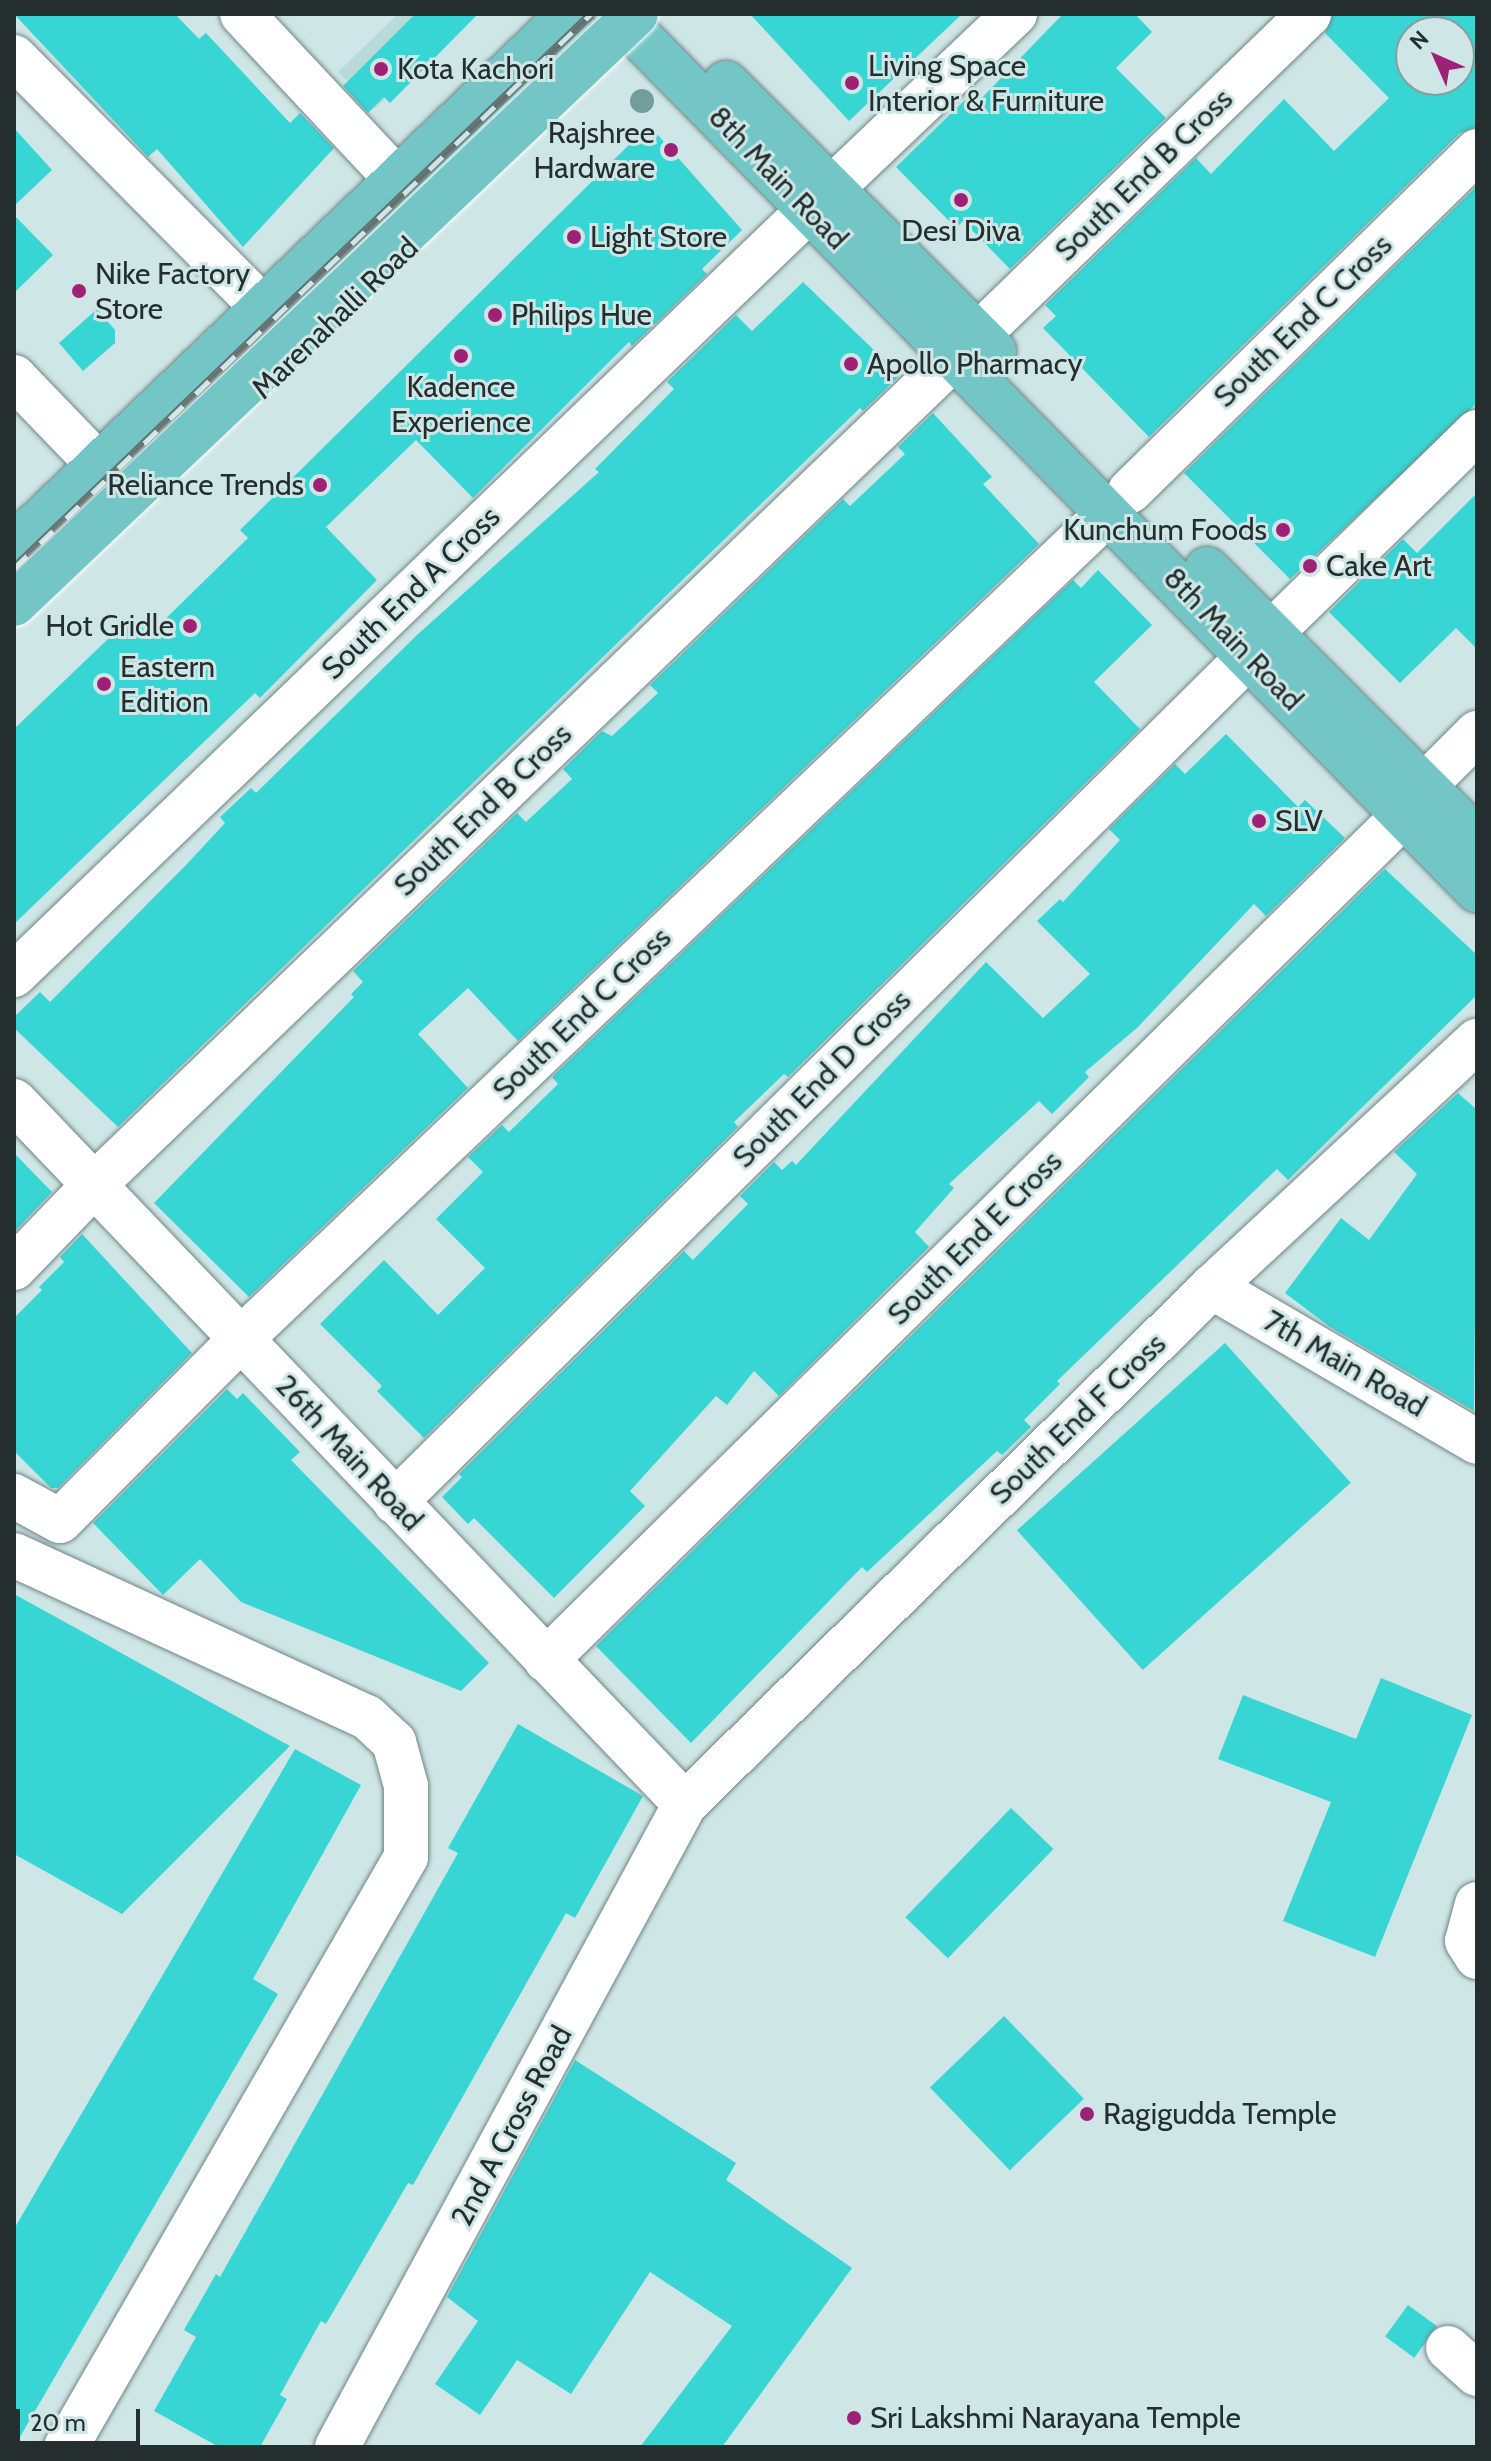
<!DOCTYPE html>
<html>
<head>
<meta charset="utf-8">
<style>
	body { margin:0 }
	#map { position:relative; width:1491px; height:2461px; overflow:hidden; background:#cee6e5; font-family:Cabin,sans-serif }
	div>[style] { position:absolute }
	.built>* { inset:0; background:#badad9 }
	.building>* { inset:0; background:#38d5d5; transform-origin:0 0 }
	.roads { filter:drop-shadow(0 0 2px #708585) drop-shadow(0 0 2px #708585) }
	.minor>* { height:44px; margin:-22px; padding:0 22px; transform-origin:22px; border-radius:22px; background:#fff }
	.major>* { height:44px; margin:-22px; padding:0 22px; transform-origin:22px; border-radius:22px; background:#74c6c6 }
	.rail>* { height:9px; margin-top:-4.5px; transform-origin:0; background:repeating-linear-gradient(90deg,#cee6e5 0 18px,#627170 0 36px); box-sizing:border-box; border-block:2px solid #627170 }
	.bridges { filter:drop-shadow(0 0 2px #fff) drop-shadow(0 0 2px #fff) }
	.major-bridge>* { height:44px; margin:-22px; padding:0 22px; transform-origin:22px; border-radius:22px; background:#74c6c6 }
	.trees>* { width:24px; height:24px; margin:-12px; border-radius:50%; background:#729d9d }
	.dots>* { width:22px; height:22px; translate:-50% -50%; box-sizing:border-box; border:4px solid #cee6e5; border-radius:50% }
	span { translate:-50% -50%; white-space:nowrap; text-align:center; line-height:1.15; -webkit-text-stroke:6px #cee6e5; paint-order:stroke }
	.poi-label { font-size:30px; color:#252e2e }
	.left { translate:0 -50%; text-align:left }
	.right { translate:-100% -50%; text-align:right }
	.street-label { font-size:30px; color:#252e2e }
	.frame { position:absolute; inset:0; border:16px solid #252e2e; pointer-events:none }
	.north { position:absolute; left:1395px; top:16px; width:80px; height:80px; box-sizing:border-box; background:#cee6e5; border:2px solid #8a9c9c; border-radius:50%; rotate:315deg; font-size:22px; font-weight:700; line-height:32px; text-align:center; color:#252e2e }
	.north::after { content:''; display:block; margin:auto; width:28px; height:36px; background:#9f2175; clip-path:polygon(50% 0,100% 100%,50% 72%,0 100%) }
	.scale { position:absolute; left:16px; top:2409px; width:124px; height:36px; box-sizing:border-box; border:4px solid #252e2e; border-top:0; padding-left:10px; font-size:24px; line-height:28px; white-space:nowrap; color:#252e2e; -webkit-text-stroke:6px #cee6e5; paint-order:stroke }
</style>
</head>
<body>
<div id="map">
	<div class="built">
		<i style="clip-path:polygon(398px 14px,472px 14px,374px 109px,338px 72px)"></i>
	</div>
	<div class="building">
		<i style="clip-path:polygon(14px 14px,175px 14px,199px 39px,206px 33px,290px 123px,300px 113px,334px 148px,243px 247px,157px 149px,148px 157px)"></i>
		<i style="clip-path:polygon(415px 14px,478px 14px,390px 103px,384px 97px,368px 113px,343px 86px)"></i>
		<i style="clip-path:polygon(750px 14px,962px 14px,849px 121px)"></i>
		<i style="clip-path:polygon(1063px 14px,1135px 14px,1152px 32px,1116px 68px,1166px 118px,1010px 269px,963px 221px,956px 228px,896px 167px,965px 100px,973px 107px)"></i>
		<i style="clip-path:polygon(evenodd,1333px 14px,1477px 14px,1477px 127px,1460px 133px,1149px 437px,1043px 328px,1056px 316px,1045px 305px,1196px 158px,1211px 174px,1284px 99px,1334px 151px,1389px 98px,1325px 33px,1333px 14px,1411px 32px,1459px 32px,1459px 80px,1411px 80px,1411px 32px)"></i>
		<i style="clip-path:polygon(649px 125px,742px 230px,702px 269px,707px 274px,632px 346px,629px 342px,473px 498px,416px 440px,326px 527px,377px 580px,260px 698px,255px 693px,14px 924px,14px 729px,132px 616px,150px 634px,248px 538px,240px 530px)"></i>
		<i style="clip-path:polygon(14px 128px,52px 170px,14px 206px)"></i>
		<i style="clip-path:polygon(1477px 186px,1477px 403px,1290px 579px,1184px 473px)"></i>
		<i style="clip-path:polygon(14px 215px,53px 255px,14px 293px)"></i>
		<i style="clip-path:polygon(803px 282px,900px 375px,863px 411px,860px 408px,118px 1127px,14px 1028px,14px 1017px,40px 992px,50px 1002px,186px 865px,225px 823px,220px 817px,251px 788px,256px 793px,417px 635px,599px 472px,595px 469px,674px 389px,667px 382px,736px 315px,752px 331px)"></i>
		<i style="clip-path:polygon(97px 309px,115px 330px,115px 343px,83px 371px,59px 343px)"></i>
		<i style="clip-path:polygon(933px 413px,992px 477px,983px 484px,1039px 544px,518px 1041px,468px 988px,418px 1034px,468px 1088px,249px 1297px,154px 1203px,354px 997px,351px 994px,363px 982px,353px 971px,517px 813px,526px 822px,572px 779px,563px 769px,602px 731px,612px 736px,658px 693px,650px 685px,843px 499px,850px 506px,905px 454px,898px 447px)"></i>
		<i style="clip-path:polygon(1477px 493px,1477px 649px,1456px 628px,1400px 683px,1329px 612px,1403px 539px,1417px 553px)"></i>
		<i style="clip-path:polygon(1098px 570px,1152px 625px,1094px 682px,1140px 729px,788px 1077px,784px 1074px,734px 1122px,738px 1127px,424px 1438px,377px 1391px,382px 1386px,320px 1324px,384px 1260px,438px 1315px,485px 1268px,436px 1219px,483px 1172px,468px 1157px,502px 1125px,509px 1132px,558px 1084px,552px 1077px,1073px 580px,1081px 588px)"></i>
		<i style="clip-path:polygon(1226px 734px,1298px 807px,1305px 800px,1345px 838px,1266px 916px,1254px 904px,1138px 1027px,1085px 1072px,1089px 1077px,1052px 1114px,1039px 1101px,949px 1184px,954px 1188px,915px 1232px,929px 1247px,779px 1396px,754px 1371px,727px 1405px,716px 1396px,630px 1491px,645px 1506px,554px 1598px,474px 1518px,468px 1524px,442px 1497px,462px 1477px,459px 1474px,684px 1251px,693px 1260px,748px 1204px,740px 1196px,774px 1162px,782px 1170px,792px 1161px,796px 1165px,986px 962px,1043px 1018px,1090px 974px,1037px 921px,1060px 899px,1063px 902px,1120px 840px,1109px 829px,1175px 764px,1185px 774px)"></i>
		<i style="clip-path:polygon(1385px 869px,1477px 955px,1477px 995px,1288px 1180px,1277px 1169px,1057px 1381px,1060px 1384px,1024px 1420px,1031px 1427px,1002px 1455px,997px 1451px,867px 1572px,862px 1567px,691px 1743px,596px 1646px)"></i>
		<i style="clip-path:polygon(1458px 1093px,1477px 1110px,1474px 1411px,1330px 1327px,1285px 1293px,1341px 1218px,1369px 1240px,1417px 1174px,1394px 1152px)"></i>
		<i style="clip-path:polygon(14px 1153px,52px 1192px,14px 1232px)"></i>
		<i style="clip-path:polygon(82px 1234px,192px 1353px,58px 1488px,51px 1488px,14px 1451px,14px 1318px,42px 1290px,39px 1287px,64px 1262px,60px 1257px)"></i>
		<i style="left:1225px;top:1343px;width:188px;height:280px;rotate:48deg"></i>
		<i style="clip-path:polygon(227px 1389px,237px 1399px,243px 1393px,300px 1452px,291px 1460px,489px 1663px,461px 1691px,241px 1602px,200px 1559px,163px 1595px,93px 1523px)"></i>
		<i style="clip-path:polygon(14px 1594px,290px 1746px,122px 1914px,14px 1854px)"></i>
		<i style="clip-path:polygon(1381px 1678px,1472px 1715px,1375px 1957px,1283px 1921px,1331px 1802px,1218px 1759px,1243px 1695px,1356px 1739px)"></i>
		<i style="clip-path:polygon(518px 1724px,643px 1796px,575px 1918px,566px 1913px,413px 2185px,408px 2183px,326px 2324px,321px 2321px,280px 2395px,287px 2399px,260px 2447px,219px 2447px,154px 2411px,196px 2337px,184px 2330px,216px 2274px,220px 2277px,458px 1853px,448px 1848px)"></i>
		<i style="clip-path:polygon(295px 1749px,361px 1785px,253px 1979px,278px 1994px,14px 2447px,14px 2229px)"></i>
		<i style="left:1011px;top:1808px;width:59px;height:152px;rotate:44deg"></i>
		<i style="left:1004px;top:2016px;width:115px;height:103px;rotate:46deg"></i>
		<i style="clip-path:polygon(575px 2060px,736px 2163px,726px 2180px,852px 2268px,722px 2447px,640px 2447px,732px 2326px,650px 2272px,571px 2394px,517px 2360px,480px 2415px,435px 2384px,478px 2321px,447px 2297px)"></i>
		<i style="left:1408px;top:2305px;width:36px;height:39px;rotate:36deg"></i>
	</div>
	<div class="roads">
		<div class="minor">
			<i style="left:242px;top:14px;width:212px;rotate:46.9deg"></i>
			<i style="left:14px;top:57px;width:338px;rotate:45.2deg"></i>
			<i style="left:832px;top:188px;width:253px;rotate:-43.6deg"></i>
			<i style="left:978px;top:335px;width:461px;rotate:-44.1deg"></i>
			<i style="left:14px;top:377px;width:108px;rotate:46.1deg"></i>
			<i style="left:1130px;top:491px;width:486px;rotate:-44.4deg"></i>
			<i style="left:1271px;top:633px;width:288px;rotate:-44.3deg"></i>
			<i style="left:1425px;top:785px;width:74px;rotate:-45deg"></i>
			<i style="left:14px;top:975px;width:1102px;rotate:-43.9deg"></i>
			<i style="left:14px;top:1101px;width:972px;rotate:46.33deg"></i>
			<i style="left:14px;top:1268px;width:115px;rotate:-46.1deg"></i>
			<i style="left:94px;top:1185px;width:1196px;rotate:-43.88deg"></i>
			<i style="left:1212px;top:1287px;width:307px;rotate:30.3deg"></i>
			<i style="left:14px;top:1496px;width:52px;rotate:28.5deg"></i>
			<i style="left:60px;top:1521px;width:257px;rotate:-45.2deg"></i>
			<i style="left:241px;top:1339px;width:1199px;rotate:-43.61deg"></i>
			<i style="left:395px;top:1502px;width:1204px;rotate:-44.73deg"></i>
			<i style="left:14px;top:1555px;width:388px;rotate:24.7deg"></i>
			<i style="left:367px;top:1717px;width:37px;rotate:43deg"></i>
			<i style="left:394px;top:1742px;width:46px;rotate:74.7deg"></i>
			<i style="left:406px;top:1786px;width:71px;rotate:90deg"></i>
			<i style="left:406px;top:1857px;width:681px;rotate:119.95deg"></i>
			<i style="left:546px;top:1660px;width:1204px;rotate:-44.56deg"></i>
			<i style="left:1477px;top:1904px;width:38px;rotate:105deg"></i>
			<i style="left:1467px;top:1941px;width:19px;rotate:58deg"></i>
			<i style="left:1448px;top:2348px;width:39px;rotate:42deg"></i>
			<i style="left:337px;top:2447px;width:731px;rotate:-61.58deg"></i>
			<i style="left:685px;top:1804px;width:738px;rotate:-44.45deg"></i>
			<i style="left:1212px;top:1287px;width:362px;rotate:-42.9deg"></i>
		</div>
		<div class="major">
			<i style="left:617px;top:14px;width:1228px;rotate:45.53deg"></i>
			<i style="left:726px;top:83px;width:379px;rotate:45deg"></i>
			<i style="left:14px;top:546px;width:770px;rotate:-43.74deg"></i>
			<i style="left:1207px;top:569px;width:382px;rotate:45deg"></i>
		</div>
	</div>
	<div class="rail">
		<i style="left:14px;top:568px;width:800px;rotate:-43.83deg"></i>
		<i style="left:14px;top:594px;width:840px;rotate:-43.7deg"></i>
	</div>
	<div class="bridges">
		<div class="major-bridge">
			<i style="left:14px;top:604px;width:857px;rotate:-43.49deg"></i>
		</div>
	</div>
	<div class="trees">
		<i style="left:642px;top:101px"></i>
	</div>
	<div class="dots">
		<i style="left:381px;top:69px;background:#9f2175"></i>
		<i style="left:852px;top:83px;background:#9f2175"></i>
		<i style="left:671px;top:150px;background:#9f2175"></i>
		<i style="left:961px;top:200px;background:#9f2175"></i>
		<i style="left:574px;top:237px;background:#9f2175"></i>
		<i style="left:79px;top:291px;background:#9f2175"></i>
		<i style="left:495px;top:315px;background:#9f2175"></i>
		<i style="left:461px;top:356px;background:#9f2175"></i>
		<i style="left:851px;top:364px;background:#9f2175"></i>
		<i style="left:320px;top:485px;background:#9f2175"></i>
		<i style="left:1283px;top:530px;background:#9f2175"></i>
		<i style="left:1310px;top:566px;background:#9f2175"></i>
		<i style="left:190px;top:626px;background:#9f2175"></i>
		<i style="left:104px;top:684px;background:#9f2175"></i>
		<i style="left:1259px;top:821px;background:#9f2175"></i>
		<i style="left:1087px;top:2114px;background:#9f2175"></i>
		<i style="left:854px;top:2418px;background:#9f2175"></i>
	</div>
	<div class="poi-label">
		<span class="left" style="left:868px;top:83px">Living Space<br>Interior &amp; Furniture</span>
		<span class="left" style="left:397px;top:69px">Kota Kachori</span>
		<span class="right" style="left:655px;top:150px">Rajshree<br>Hardware</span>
		<span style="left:961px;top:231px">Desi Diva</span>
		<span class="left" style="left:590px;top:237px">Light Store</span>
		<span class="left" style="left:95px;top:291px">Nike Factory<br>Store</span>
		<span class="left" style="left:511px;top:315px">Philips Hue</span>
		<span class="left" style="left:867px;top:364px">Apollo Pharmacy</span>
		<span style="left:461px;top:404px">Kadence<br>Experience</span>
		<span class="right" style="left:304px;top:485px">Reliance Trends</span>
		<span class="right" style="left:1267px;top:530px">Kunchum Foods</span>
		<span class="left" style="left:1326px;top:566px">Cake Art</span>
		<span class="right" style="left:174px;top:626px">Hot Gridle</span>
		<span class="left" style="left:120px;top:684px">Eastern<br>Edition</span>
		<span class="left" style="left:1275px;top:821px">SLV</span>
		<span class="left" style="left:1103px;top:2114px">Ragigudda Temple</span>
		<span class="left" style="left:870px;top:2418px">Sri Lakshmi Narayana Temple</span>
	</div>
	<div class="street-label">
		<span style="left:1144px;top:175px;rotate:-44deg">South End B Cross</span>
		<span style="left:778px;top:178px;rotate:46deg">8th Main Road</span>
		<span style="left:335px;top:318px;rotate:-44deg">Marenahalli Road</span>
		<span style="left:1303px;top:321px;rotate:-44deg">South End C Cross</span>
		<span style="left:411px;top:593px;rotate:-44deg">South End A Cross</span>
		<span style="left:1233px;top:639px;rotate:46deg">8th Main Road</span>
		<span style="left:483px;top:810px;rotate:-44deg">South End B Cross</span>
		<span style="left:582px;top:1014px;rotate:-44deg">South End C Cross</span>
		<span style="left:822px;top:1079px;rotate:-45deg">South End D Cross</span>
		<span style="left:975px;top:1238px;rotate:-45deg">South End E Cross</span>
		<span style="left:1345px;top:1364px;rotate:30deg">7th Main Road</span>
		<span style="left:1078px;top:1419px;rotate:-44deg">South End F Cross</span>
		<span style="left:349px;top:1453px;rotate:47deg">26th Main Road</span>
		<span style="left:512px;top:2126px;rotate:-62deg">2nd A Cross Road</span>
	</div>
	<div class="frame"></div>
	<div class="north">N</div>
	<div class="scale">20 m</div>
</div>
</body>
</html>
